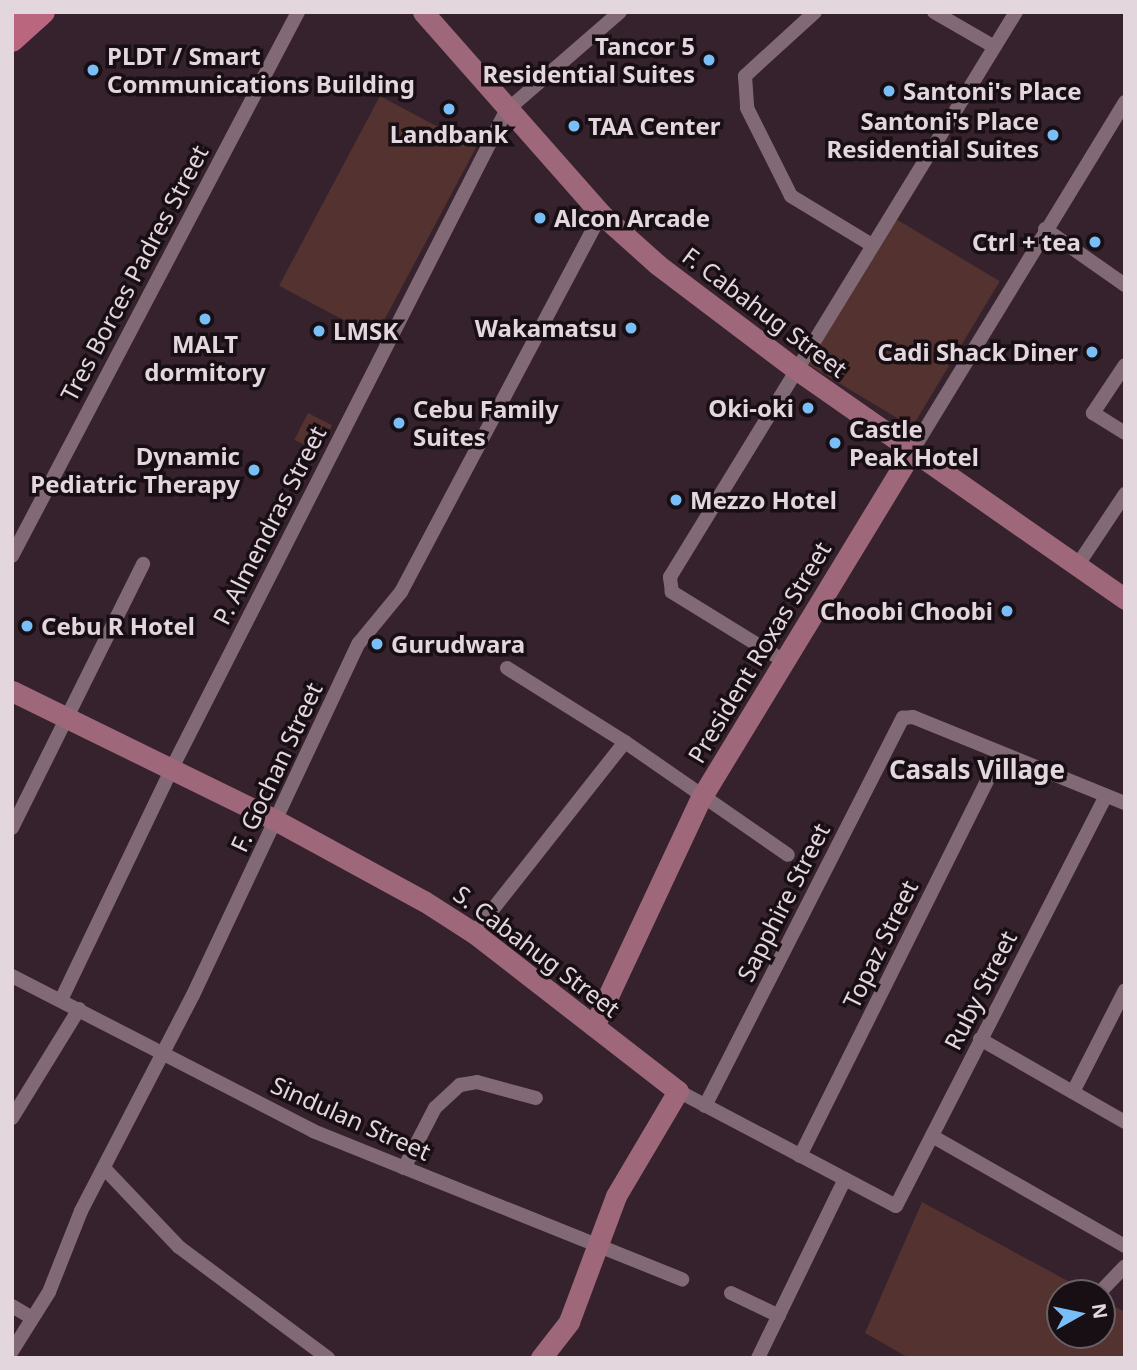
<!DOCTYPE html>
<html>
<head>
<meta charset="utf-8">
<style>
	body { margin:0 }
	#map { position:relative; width:1137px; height:1370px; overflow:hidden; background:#36222d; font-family:"Noto Sans",sans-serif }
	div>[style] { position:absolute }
	.green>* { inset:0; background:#53322f; transform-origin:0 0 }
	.street>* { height:14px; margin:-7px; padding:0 7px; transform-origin:7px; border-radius:7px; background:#826976 }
	.secondary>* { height:21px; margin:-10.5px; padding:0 10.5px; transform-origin:10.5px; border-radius:10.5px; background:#9e687a }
	.primary>* { height:21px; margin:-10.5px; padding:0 10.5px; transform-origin:10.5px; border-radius:10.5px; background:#ba667f }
	.dots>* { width:19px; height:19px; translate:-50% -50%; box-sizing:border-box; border:4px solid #180f14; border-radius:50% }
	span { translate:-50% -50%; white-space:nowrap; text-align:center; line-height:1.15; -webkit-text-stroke:7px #180f14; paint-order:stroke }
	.poi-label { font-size:24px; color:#e4d6dd; font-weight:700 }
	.right { translate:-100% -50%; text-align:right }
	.left { translate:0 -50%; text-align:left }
	.street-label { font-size:24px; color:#e4d6dd }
	.neighbourhood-label { font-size:26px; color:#e4d6dd; font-weight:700 }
	.frame { position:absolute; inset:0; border:14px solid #e4d6dd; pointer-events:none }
	.north { position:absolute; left:1046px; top:1279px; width:70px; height:70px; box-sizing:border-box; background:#180f14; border:2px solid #6a5f64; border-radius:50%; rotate:81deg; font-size:19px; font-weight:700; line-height:28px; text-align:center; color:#e4d6dd }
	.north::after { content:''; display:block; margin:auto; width:24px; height:32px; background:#7abef8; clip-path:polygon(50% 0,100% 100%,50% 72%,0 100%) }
</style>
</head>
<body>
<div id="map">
	<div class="green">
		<i style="left:380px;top:96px;width:109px;height:215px;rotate:28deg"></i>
		<i style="left:896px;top:219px;width:121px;height:170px;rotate:31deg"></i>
		<i style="left:308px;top:413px;width:27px;height:30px;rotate:27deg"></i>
		<i style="clip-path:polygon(922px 1202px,1090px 1293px,1060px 1293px,1060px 1335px,1102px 1335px,1102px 1300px,1125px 1312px,1125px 1358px,909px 1358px,865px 1333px)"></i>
	</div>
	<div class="street">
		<i style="left:815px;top:12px;width:95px;rotate:137.6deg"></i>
		<i style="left:745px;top:76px;width:32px;rotate:86deg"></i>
		<i style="left:747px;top:108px;width:98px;rotate:63.4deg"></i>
		<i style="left:791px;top:196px;width:95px;rotate:31.2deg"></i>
		<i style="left:934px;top:12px;width:68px;rotate:30deg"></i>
		<i style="left:1045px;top:229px;width:98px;rotate:35deg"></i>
		<i style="left:1125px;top:365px;width:58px;rotate:123.7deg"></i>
		<i style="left:1093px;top:413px;width:38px;rotate:32deg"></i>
		<i style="left:912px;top:451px;width:409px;rotate:-58.6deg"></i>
		<i style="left:12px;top:556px;width:615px;rotate:-62.27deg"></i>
		<i style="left:1077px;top:566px;width:87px;rotate:-56.3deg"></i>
		<i style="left:784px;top:661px;width:132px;rotate:-148.4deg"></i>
		<i style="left:672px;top:592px;width:15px;rotate:-98deg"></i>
		<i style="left:670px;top:577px;width:663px;rotate:-58.52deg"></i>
		<i style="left:507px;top:668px;width:139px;rotate:32.1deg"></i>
		<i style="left:625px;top:742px;width:198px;rotate:34.7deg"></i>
		<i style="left:12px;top:828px;width:295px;rotate:-63.6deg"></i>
		<i style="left:474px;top:933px;width:243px;rotate:-51.7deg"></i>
		<i style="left:12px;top:976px;width:339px;rotate:27.2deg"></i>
		<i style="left:313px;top:1131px;width:398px;rotate:21.9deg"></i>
		<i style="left:61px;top:1000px;width:257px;rotate:-64.4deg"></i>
		<i style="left:172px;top:768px;width:737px;rotate:-63.05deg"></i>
		<i style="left:506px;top:111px;width:151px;rotate:-41deg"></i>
		<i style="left:980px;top:1039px;width:167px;rotate:29.8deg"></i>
		<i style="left:678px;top:1091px;width:246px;rotate:27.8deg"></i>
		<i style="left:896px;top:1206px;width:461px;rotate:-62.9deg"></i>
		<i style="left:1073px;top:1092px;width:114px;rotate:-63deg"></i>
		<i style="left:705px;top:1106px;width:436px;rotate:-63deg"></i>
		<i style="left:903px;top:718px;width:10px;rotate:-6deg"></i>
		<i style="left:913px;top:717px;width:229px;rotate:22.1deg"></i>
		<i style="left:12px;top:1118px;width:128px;rotate:-58.4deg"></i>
		<i style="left:932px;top:1136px;width:222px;rotate:29.7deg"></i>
		<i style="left:800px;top:1156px;width:450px;rotate:-63.5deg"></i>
		<i style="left:104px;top:1168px;width:109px;rotate:46.5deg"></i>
		<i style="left:179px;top:1247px;width:186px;rotate:36.7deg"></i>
		<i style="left:404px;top:1168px;width:68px;rotate:-62.7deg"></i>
		<i style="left:435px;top:1108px;width:34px;rotate:-43deg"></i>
		<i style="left:460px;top:1085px;width:17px;rotate:-10deg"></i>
		<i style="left:477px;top:1082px;width:61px;rotate:15.2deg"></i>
		<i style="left:1104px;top:1288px;width:30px;rotate:-46deg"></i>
		<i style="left:731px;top:1293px;width:53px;rotate:25.6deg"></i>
		<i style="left:12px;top:1306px;width:23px;rotate:31deg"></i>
		<i style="left:12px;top:1351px;width:70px;rotate:-57.9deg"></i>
		<i style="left:49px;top:1292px;width:87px;rotate:-68.4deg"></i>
		<i style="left:81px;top:1211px;width:243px;rotate:-62.6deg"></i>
		<i style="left:193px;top:995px;width:389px;rotate:-64.8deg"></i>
		<i style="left:359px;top:643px;width:66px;rotate:-50.5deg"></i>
		<i style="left:401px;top:592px;width:428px;rotate:-62.1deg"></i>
		<i style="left:758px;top:1358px;width:199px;rotate:-64.1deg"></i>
	</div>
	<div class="secondary">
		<i style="left:423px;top:12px;width:269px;rotate:48.6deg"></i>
		<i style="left:601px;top:214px;width:76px;rotate:41.8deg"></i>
		<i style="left:658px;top:265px;width:174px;rotate:37.1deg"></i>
		<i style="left:797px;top:370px;width:400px;rotate:34.9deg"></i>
		<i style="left:12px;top:691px;width:295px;rotate:26.1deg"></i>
		<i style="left:277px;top:821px;width:167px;rotate:28.6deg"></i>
		<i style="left:424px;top:901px;width:59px;rotate:32.6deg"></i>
		<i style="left:474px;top:933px;width:258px;rotate:37.8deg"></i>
		<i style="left:678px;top:1091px;width:122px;rotate:120.6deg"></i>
		<i style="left:616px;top:1196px;width:134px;rotate:110.5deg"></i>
		<i style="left:569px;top:1322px;width:46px;rotate:127.9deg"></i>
		<i style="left:594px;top:1026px;width:252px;rotate:-64.9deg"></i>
		<i style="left:701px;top:798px;width:406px;rotate:-58.7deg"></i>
	</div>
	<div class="primary">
		<i style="left:12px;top:17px;width:8px;rotate:-40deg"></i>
		<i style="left:12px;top:41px;width:43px;rotate:-42.2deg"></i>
	</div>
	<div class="dots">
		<i style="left:709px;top:60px;background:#7abef8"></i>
		<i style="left:93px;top:70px;background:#7abef8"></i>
		<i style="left:889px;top:91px;background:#7abef8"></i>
		<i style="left:449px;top:109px;background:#7abef8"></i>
		<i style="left:574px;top:126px;background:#7abef8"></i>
		<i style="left:1053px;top:135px;background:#7abef8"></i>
		<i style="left:540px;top:218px;background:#7abef8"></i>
		<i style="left:1095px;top:242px;background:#7abef8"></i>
		<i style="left:205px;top:319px;background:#7abef8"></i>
		<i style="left:631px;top:328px;background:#7abef8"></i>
		<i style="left:319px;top:331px;background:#7abef8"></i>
		<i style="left:1092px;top:352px;background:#7abef8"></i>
		<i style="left:808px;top:408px;background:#7abef8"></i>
		<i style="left:399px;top:423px;background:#7abef8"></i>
		<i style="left:835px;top:443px;background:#7abef8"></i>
		<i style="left:254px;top:470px;background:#7abef8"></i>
		<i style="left:676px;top:500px;background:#7abef8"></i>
		<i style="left:1007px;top:611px;background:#7abef8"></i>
		<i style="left:27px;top:626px;background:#7abef8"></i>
		<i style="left:377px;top:644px;background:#7abef8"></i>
	</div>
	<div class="poi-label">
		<span class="right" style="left:695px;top:60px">Tancor 5<br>Residential Suites</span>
		<span class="left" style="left:107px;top:70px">PLDT / Smart<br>Communications Building</span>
		<span class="left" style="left:903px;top:91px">Santoni's Place</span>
		<span class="right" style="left:1039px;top:135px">Santoni's Place<br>Residential Suites</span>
		<span class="left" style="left:588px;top:126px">TAA Center</span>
		<span style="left:449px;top:134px">Landbank</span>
		<span class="left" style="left:554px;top:218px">Alcon Arcade</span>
		<span class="right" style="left:1081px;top:242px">Ctrl + tea</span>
		<span class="right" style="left:617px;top:328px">Wakamatsu</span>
		<span class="left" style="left:333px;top:331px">LMSK</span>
		<span style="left:205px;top:358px">MALT<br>dormitory</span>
		<span class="right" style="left:1078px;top:352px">Cadi Shack Diner</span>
		<span class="right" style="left:794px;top:408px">Oki-oki</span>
		<span class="left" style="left:413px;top:423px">Cebu Family<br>Suites</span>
		<span class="left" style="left:849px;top:443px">Castle<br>Peak Hotel</span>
		<span class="right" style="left:240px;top:470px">Dynamic<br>Pediatric Therapy</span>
		<span class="left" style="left:690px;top:500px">Mezzo Hotel</span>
		<span class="right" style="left:993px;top:611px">Choobi Choobi</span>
		<span class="left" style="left:41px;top:626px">Cebu R Hotel</span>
		<span class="left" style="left:391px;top:644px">Gurudwara</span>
	</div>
	<div class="street-label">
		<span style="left:134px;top:273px;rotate:-62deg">Tres Borces Padres Street</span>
		<span style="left:765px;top:312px;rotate:37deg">F. Cabahug Street</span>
		<span style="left:269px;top:525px;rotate:-63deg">P. Almendras Street</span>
		<span style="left:759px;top:652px;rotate:-59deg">President Roxas Street</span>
		<span style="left:276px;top:767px;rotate:-65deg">F. Gochan Street</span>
		<span style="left:783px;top:902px;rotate:-63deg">Sapphire Street</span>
		<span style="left:880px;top:944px;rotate:-64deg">Topaz Street</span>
		<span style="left:537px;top:951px;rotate:37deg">S. Cabahug Street</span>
		<span style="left:980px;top:990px;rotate:-63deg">Ruby Street</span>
		<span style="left:351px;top:1118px;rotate:24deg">Sindulan Street</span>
	</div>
	<div class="neighbourhood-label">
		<span style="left:977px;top:770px">Casals Village</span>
	</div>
	<div class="frame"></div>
	<div class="north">N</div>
</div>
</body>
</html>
